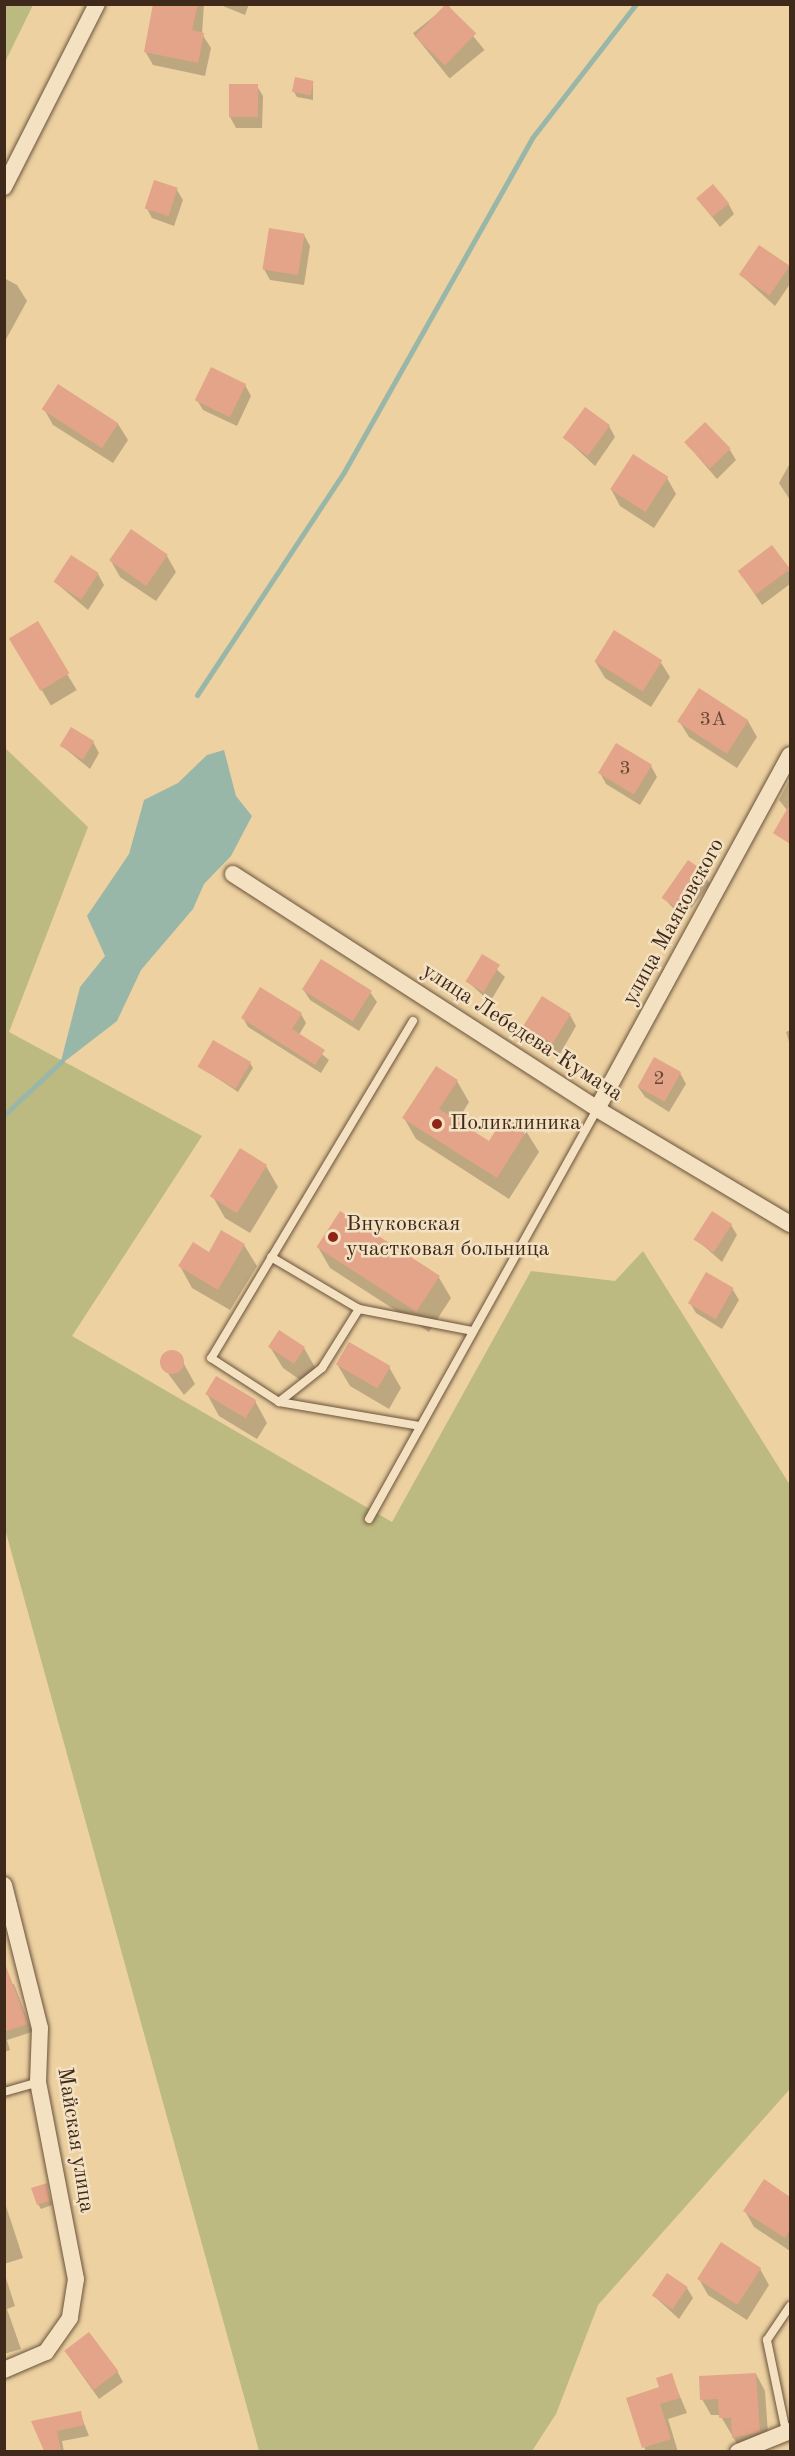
<!DOCTYPE html>
<html>
<head>
<meta charset="utf-8">
<style>
	body { margin:0 }
	#map { position:relative; width:795px; height:2456px; overflow:hidden; background:#edd1a1; font-family:"Old Standard TT",serif }
	div>[style] { position:absolute }
	.green>* { inset:0; background:#bdba81 }
	.water>* { inset:0; background:#99b7a8 }
	.shadow>* { inset:0; background:#0003; transform-origin:0 0 }
	.stream>* { height:5px; margin:-2.5px; padding:0 2.5px; transform-origin:2.5px; border-radius:2.5px; background:#99b7a8 }
	.building>* { inset:0; background:#e3a489; transform-origin:0 0 }
	.round { border-radius:50% }
	.roads { filter:drop-shadow(0 0 2px #6a533c) drop-shadow(0 0 2px #6a533c) }
	.service>* { height:8px; margin:-4px; padding:0 4px; transform-origin:4px; border-radius:4px; background:#f3e1c2 }
	.minor>* { height:16px; margin:-8px; padding:0 8px; transform-origin:8px; border-radius:8px; background:#f3e1c2 }
	.dots>* { width:16px; height:16px; translate:-50% -50%; box-sizing:border-box; border:3px solid #f3e1c2; border-radius:50% }
	span { translate:-50% -50%; white-space:nowrap; text-align:center; line-height:1.15; -webkit-text-stroke:5px #f3e1c2; paint-order:stroke }
	.number-label { font-size:20px; color:#674836 }
	.number-label span { -webkit-text-stroke-width:0 }
	.street-label { font-size:22px; color:#3e291b }
	.poi-label { font-size:22px; color:#3e291b }
	.left { translate:0 -50%; text-align:left }
	.frame { position:absolute; inset:0; border:6px solid #3e291b; pointer-events:none }
</style>
</head>
<body>
<div id="map">
	<div class="green">
		<i style="clip-path:polygon(5px 4px,33px 5px,5px 62px,4px 5px)"></i>
		<i style="clip-path:polygon(4px 747px,88px 827px,9px 1032px,202px 1136px,72px 1336px,392px 1522px,531px 1271px,615px 1281px,643px 1251px,790px 1485px,790px 2089px,598px 2305px,556px 2414px,532px 2451px,259px 2451px,5px 1529px)"></i>
	</div>
	<div class="water">
		<i style="clip-path:polygon(224px 750px,236px 796px,252px 816px,231px 856px,204px 884px,193px 909px,141px 970px,117px 1021px,60px 1065px,80px 987px,105px 956px,87px 916px,129px 854px,144px 800px,178px 783px,207px 755px)"></i>
	</div>
	<div class="shadow">
		<i style="clip-path:polygon(154px 4px,204px 4px,202px 34px,211px 48px,205px 76px,153px 65px,145px 51px)"></i>
		<i style="clip-path:polygon(218px 4px,249px 4px,245px 15px)"></i>
		<i style="left:448px;top:5px;width:58px;height:45px;rotate:51deg"></i>
		<i style="clip-path:polygon(313px 82px,313px 100px,297px 97px,294px 92px)"></i>
		<i style="clip-path:polygon(257px 86px,263px 96px,262px 128px,236px 128px,230px 117px)"></i>
		<i style="clip-path:polygon(177px 190px,183px 200px,174px 226px,152px 218px,146px 207px)"></i>
		<i style="clip-path:polygon(698px 199px,728px 203px,734px 214px,720px 227px)"></i>
		<i style="clip-path:polygon(304px 235px,310px 246px,304px 285px,270px 280px,264px 269px)"></i>
		<i style="clip-path:polygon(789px 267px,790px 284px,775px 306px,741px 275px)"></i>
		<i style="clip-path:polygon(4px 278px,17px 285px,27px 301px,4px 343px)"></i>
		<i style="clip-path:polygon(245px 385px,251px 396px,237px 426px,203px 410px,197px 400px)"></i>
		<i style="clip-path:polygon(44px 409px,118px 424px,128px 440px,113px 463px,53px 425px)"></i>
		<i style="clip-path:polygon(609px 426px,615px 437px,595px 466px,565px 438px)"></i>
		<i style="clip-path:polygon(686px 443px,730px 450px,736px 460px,717px 479px)"></i>
		<i style="clip-path:polygon(790px 463px,790px 500px,779px 483px)"></i>
		<i style="clip-path:polygon(667px 478px,676px 494px,654px 528px,620px 506px,611px 489px)"></i>
		<i style="clip-path:polygon(772px 547px,790px 573px,790px 584px,762px 605px,739px 571px)"></i>
		<i style="clip-path:polygon(167px 556px,176px 572px,156px 601px,120px 577px,111px 561px)"></i>
		<i style="clip-path:polygon(98px 574px,104px 585px,88px 610px,55px 582px)"></i>
		<i style="left:37px;top:624px;width:77px;height:30px;rotate:59deg"></i>
		<i style="clip-path:polygon(595px 661px,660px 661px,670px 677px,651px 707px,605px 678px)"></i>
		<i style="clip-path:polygon(679px 721px,748px 721px,757px 737px,737px 768px,689px 737px)"></i>
		<i style="clip-path:polygon(93px 742px,99px 753px,90px 769px,62px 746px)"></i>
		<i style="clip-path:polygon(651px 766px,657px 777px,640px 805px,606px 784px,600px 773px)"></i>
		<i style="clip-path:polygon(790px 779px,790px 814px,779px 800px)"></i>
		<i style="clip-path:polygon(703px 873px,710px 884px,683px 919px,663px 897px)"></i>
		<i style="clip-path:polygon(482px 956px,505px 977px,490px 1002px,467px 981px)"></i>
		<i style="clip-path:polygon(303px 989px,370px 992px,377px 1002px,359px 1031px,310px 1000px)"></i>
		<i style="clip-path:polygon(542px 998px,570px 1015px,576px 1026px,560px 1054px,532px 1037px,526px 1026px)"></i>
		<i style="clip-path:polygon(301px 1014px,306px 1023px,299px 1035px,329px 1060px,321px 1073px,248px 1027px,243px 1018px)"></i>
		<i style="clip-path:polygon(790px 1030px,790px 1045px,786px 1032px)"></i>
		<i style="clip-path:polygon(250px 1063px,253px 1068px,238px 1092px,199px 1066px)"></i>
		<i style="clip-path:polygon(680px 1073px,686px 1084px,669px 1112px,645px 1097px,638px 1087px)"></i>
		<i style="clip-path:polygon(457px 1081px,469px 1102px,457px 1122px,490px 1143px,506px 1118px,526px 1131px,539px 1152px,509px 1199px,416px 1139px,404px 1118px)"></i>
		<i style="clip-path:polygon(266px 1166px,278px 1187px,250px 1233px,225px 1218px,213px 1197px)"></i>
		<i style="clip-path:polygon(731px 1225px,737px 1235px,722px 1262px,697px 1240px)"></i>
		<i style="clip-path:polygon(244px 1245px,257px 1266px,230px 1310px,192px 1288px,180px 1266px)"></i>
		<i style="clip-path:polygon(318px 1247px,438px 1276px,451px 1298px,429px 1332px,330px 1268px)"></i>
		<i style="clip-path:polygon(707px 1274px,733px 1290px,739px 1300px,722px 1329px,696px 1313px,690px 1303px)"></i>
		<i style="clip-path:polygon(270px 1347px,304px 1348px,316px 1369px,306px 1384px,283px 1368px)"></i>
		<i style="clip-path:polygon(170px 1351px,178px 1353px,195px 1384px,184px 1395px,161px 1364px)"></i>
		<i style="clip-path:polygon(337px 1364px,389px 1367px,401px 1388px,389px 1409px,350px 1386px)"></i>
		<i style="clip-path:polygon(207px 1394px,255px 1401px,267px 1423px,257px 1439px,219px 1416px)"></i>
		<i style="clip-path:polygon(14px 1984px,32px 2032px,7px 2040px,10px 2050px,4px 2052px,4px 1985px)"></i>
		<i style="clip-path:polygon(764px 2181px,790px 2198px,790px 2251px,754px 2227px,745px 2211px)"></i>
		<i style="clip-path:polygon(46px 2185px,52px 2205px,41px 2209px,38px 2204px)"></i>
		<i style="clip-path:polygon(4px 2200px,23px 2258px,4px 2264px)"></i>
		<i style="clip-path:polygon(760px 2269px,769px 2285px,747px 2320px,708px 2295px,699px 2279px)"></i>
		<i style="clip-path:polygon(4px 2272px,15px 2306px,7px 2309px,21px 2349px,4px 2354px)"></i>
		<i style="clip-path:polygon(687px 2288px,693px 2298px,679px 2319px,654px 2296px)"></i>
		<i style="clip-path:polygon(72px 2361px,117px 2371px,123px 2382px,99px 2399px)"></i>
		<i style="clip-path:polygon(756px 2374px,765px 2391px,769px 2448px,742px 2452px,720px 2415px,711px 2415px,702px 2399px)"></i>
		<i style="clip-path:polygon(671px 2375px,687px 2413px,668px 2419px,678px 2452px,646px 2452px,628px 2399px,661px 2388px)"></i>
		<i style="clip-path:polygon(80px 2413px,89px 2436px,62px 2441px,64px 2452px,46px 2452px,33px 2422px)"></i>
	</div>
	<div class="stream">
		<i style="left:197px;top:695px;width:267px;rotate:-56.6deg"></i>
		<i style="left:344px;top:472px;width:383px;rotate:-60.6deg"></i>
		<i style="left:532px;top:138px;width:170px;rotate:-52.2deg"></i>
		<i style="left:4px;top:1115px;width:79px;rotate:-43deg"></i>
	</div>
	<div class="building">
		<i style="clip-path:polygon(153px 4px,198px 4px,192px 30px,204px 33px,198px 63px,144px 52px)"></i>
		<i style="left:446px;top:4px;width:42px;height:45px;rotate:44deg"></i>
		<i style="left:295px;top:77px;width:19px;height:15px;rotate:12deg"></i>
		<i style="left:229px;top:84px;width:29px;height:33px"></i>
		<i style="left:154px;top:180px;width:25px;height:30px;rotate:18deg"></i>
		<i style="left:713px;top:184px;width:25px;height:22px;rotate:50deg"></i>
		<i style="left:269px;top:228px;width:36px;height:42px;rotate:9deg"></i>
		<i style="left:759px;top:245px;width:37px;height:36px;rotate:34deg"></i>
		<i style="left:211px;top:367px;width:39px;height:37px;rotate:26deg"></i>
		<i style="left:58px;top:384px;width:72px;height:30px;rotate:33deg"></i>
		<i style="left:585px;top:407px;width:31px;height:38px;rotate:36deg"></i>
		<i style="left:705px;top:422px;width:37px;height:29px;rotate:46deg"></i>
		<i style="left:633px;top:454px;width:42px;height:42px;rotate:33deg"></i>
		<i style="left:131px;top:529px;width:45px;height:38px;rotate:35deg"></i>
		<i style="left:772px;top:545px;width:30px;height:43px;rotate:53deg"></i>
		<i style="left:71px;top:555px;width:33px;height:32px;rotate:33deg"></i>
		<i style="left:38px;top:621px;width:61px;height:34px;rotate:59deg"></i>
		<i style="left:614px;top:630px;width:57px;height:37px;rotate:32deg"></i>
		<i style="left:699px;top:688px;width:59px;height:40px;rotate:33deg"></i>
		<i style="left:71px;top:727px;width:27px;height:22px;rotate:31deg"></i>
		<i style="left:616px;top:743px;width:42px;height:35px;rotate:31deg"></i>
		<i style="clip-path:polygon(790px 804px,790px 844px,773px 833px)"></i>
		<i style="left:688px;top:860px;width:21px;height:46px;rotate:35deg"></i>
		<i style="left:482px;top:954px;width:21px;height:32px;rotate:31deg"></i>
		<i style="left:321px;top:959px;width:60px;height:36px;rotate:32deg"></i>
		<i style="clip-path:polygon(260px 987px,302px 1013px,292px 1029px,325px 1050px,315px 1065px,241px 1018px)"></i>
		<i style="left:542px;top:996px;width:34px;height:35px;rotate:32deg"></i>
		<i style="left:213px;top:1040px;width:44px;height:31px;rotate:30deg"></i>
		<i style="left:654px;top:1057px;width:31px;height:34px;rotate:29deg"></i>
		<i style="clip-path:polygon(436px 1066px,458px 1080px,439px 1109px,489px 1141px,505px 1116px,527px 1130px,497px 1178px,402px 1118px)"></i>
		<i style="left:240px;top:1148px;width:32px;height:57px;rotate:32deg"></i>
		<i style="left:340px;top:1211px;width:119px;height:43px;rotate:33deg"></i>
		<i style="left:712px;top:1211px;width:24px;height:34px;rotate:33deg"></i>
		<i style="clip-path:polygon(221px 1230px,245px 1244px,218px 1290px,178px 1266px,193px 1242px,209px 1252px)"></i>
		<i style="left:706px;top:1272px;width:32px;height:36px;rotate:30deg"></i>
		<i style="left:279px;top:1330px;width:31px;height:20px;rotate:33deg"></i>
		<i style="left:349px;top:1342px;width:48px;height:26px;rotate:30deg"></i>
		<i class="round" style="left:160px;top:1350px;width:24px;height:24px"></i>
		<i style="left:216px;top:1376px;width:47px;height:21px;rotate:31deg"></i>
		<i style="clip-path:polygon(4px 1961px,28px 2024px,4px 2032px)"></i>
		<i style="clip-path:polygon(764px 2179px,790px 2197px,790px 2230px,785px 2238px,743px 2211px)"></i>
		<i style="clip-path:polygon(47px 2183px,50px 2201px,37px 2205px,31px 2188px)"></i>
		<i style="left:721px;top:2242px;width:48px;height:44px;rotate:33deg"></i>
		<i style="left:667px;top:2273px;width:25px;height:27px;rotate:34deg"></i>
		<i style="left:89px;top:2332px;width:49px;height:31px;rotate:53deg"></i>
		<i style="clip-path:polygon(672px 2373px,680px 2398px,660px 2404px,671px 2439px,642px 2448px,626px 2398px,659px 2387px,656px 2378px)"></i>
		<i style="clip-path:polygon(756px 2373px,760px 2432px,732px 2438px,731px 2418px,719px 2418px,718px 2399px,700px 2400px,699px 2376px)"></i>
		<i style="clip-path:polygon(81px 2411px,84px 2425px,57px 2431px,61px 2451px,44px 2451px,31px 2421px)"></i>
	</div>
	<div class="roads">
		<div class="service">
			<i style="left:413px;top:1021px;width:393px;rotate:120.9deg"></i>
			<i style="left:211px;top:1358px;width:81px;rotate:32.9deg"></i>
			<i style="left:279px;top:1402px;width:142px;rotate:9.7deg"></i>
			<i style="left:271px;top:1257px;width:102px;rotate:30.6deg"></i>
			<i style="left:359px;top:1309px;width:115px;rotate:11deg"></i>
			<i style="left:279px;top:1402px;width:55px;rotate:-38.3deg"></i>
			<i style="left:322px;top:1368px;width:70px;rotate:-57.9deg"></i>
			<i style="left:369px;top:1519px;width:469px;rotate:-60.9deg"></i>
			<i style="left:4px;top:2092px;width:35px;rotate:-16deg"></i>
			<i style="left:786px;top:2432px;width:94px;rotate:-101.7deg"></i>
			<i style="left:767px;top:2340px;width:41px;rotate:-55.9deg"></i>
		</div>
		<div class="minor">
			<i style="left:4px;top:187px;width:205px;rotate:-63.1deg"></i>
			<i style="left:233px;top:874px;width:433px;rotate:32.8deg"></i>
			<i style="left:597px;top:1109px;width:225px;rotate:30.8deg"></i>
			<i style="left:597px;top:1109px;width:403px;rotate:-61.4deg"></i>
			<i style="left:4px;top:1885px;width:147px;rotate:75.9deg"></i>
			<i style="left:40px;top:2028px;width:54px;rotate:92.1deg"></i>
			<i style="left:38px;top:2082px;width:201px;rotate:79.1deg"></i>
			<i style="left:76px;top:2279px;width:39px;rotate:99deg"></i>
			<i style="left:70px;top:2318px;width:42px;rotate:125.2deg"></i>
			<i style="left:46px;top:2352px;width:46px;rotate:156.8deg"></i>
			<i style="left:738px;top:2452px;width:56px;rotate:-22deg"></i>
		</div>
	</div>
	<div class="dots">
		<i style="left:437px;top:1124px;background:#8f2418"></i>
		<i style="left:333px;top:1237px;background:#8f2418"></i>
	</div>
	<div class="number-label">
		<span style="left:713px;top:720px">3А</span>
		<span style="left:625px;top:769px">3</span>
		<span style="left:659px;top:1079px">2</span>
	</div>
	<div class="street-label">
		<span style="left:674px;top:922px;rotate:-61deg">улица Маяковского</span>
		<span style="left:522px;top:1033px;rotate:33deg">улица Лебедева-Кумача</span>
		<span style="left:75px;top:2140px;rotate:81deg">Майская улица</span>
	</div>
	<div class="poi-label">
		<span class="left" style="left:450px;top:1124px">Поликлиника</span>
		<span class="left" style="left:346px;top:1237px">Внуковская<br>участковая больница</span>
	</div>
	<div class="frame"></div>
</div>
</body>
</html>
